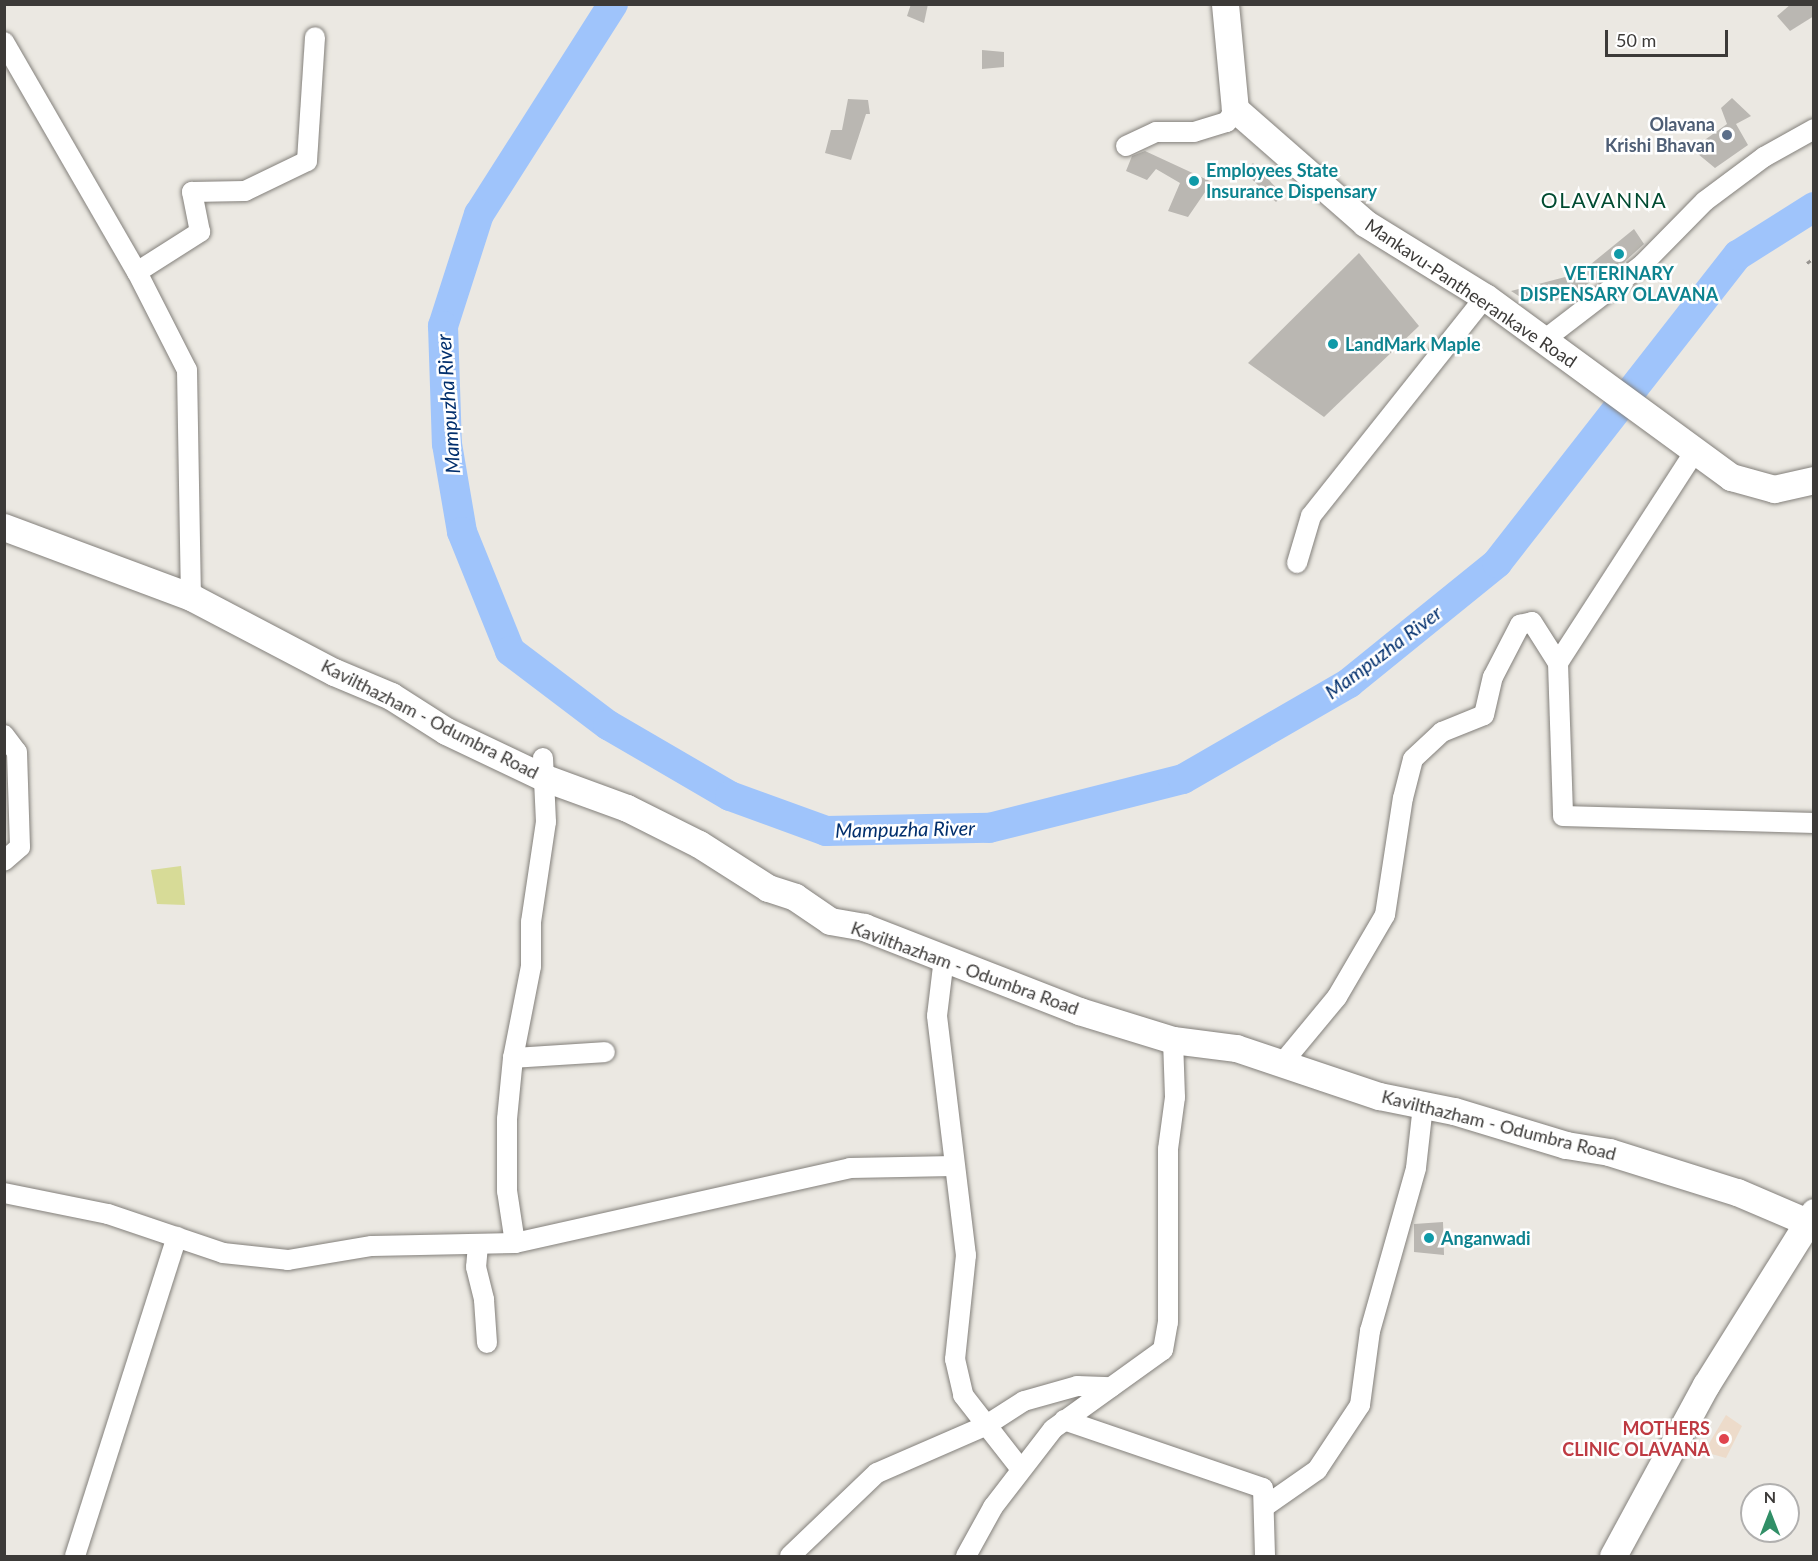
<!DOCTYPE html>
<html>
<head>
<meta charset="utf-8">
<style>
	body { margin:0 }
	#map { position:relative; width:1818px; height:1561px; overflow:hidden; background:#ebe8e2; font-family:Lato,sans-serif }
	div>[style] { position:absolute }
	.medical>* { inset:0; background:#eddbca }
	.green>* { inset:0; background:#d7db97 }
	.river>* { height:30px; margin:-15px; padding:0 15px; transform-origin:15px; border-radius:15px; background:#9fc4fb }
	.building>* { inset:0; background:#bab7b2 }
	.path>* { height:3px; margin-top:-1.5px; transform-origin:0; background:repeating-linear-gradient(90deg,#979490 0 4.5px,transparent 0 7.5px) }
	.roads { filter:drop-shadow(0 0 2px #83807b) drop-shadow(0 0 2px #83807b) }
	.street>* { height:20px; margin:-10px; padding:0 10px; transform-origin:10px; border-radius:10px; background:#fff }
	.secondary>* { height:27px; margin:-13.5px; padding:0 13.5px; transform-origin:13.5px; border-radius:13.5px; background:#fff }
	.dots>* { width:16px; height:16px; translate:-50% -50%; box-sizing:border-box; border:3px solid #fff; border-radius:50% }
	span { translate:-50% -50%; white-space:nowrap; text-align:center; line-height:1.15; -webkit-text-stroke:5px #fff; paint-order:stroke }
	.service-label { font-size:18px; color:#4e5e75; font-weight:700 }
	.right { translate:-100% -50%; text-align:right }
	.culture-label { font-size:18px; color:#0d838f; font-weight:700 }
	.left { translate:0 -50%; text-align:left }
	.street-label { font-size:18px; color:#3c3a38 }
	.health-label { font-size:18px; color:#be3a42; font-weight:700 }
	.water-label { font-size:20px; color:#022f6d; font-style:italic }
	.quarter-label { font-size:21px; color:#014b31; letter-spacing:1.5px }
	.frame { position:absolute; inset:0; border:6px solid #3c3a38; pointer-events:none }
	.north { position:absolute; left:1740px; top:1483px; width:60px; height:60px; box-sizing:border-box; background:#fff; border:2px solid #b1b0af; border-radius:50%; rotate:0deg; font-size:16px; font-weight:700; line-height:24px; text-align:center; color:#3c3a38 }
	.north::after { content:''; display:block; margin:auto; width:21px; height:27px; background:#318f67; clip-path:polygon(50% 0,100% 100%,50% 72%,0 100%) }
	.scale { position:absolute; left:1605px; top:30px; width:123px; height:27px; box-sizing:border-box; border:3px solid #3c3a38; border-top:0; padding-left:8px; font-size:18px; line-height:21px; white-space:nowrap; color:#3c3a38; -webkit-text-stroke:4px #fff; paint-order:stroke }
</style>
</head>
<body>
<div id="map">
	<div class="medical">
		<i style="clip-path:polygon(1726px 1415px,1742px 1426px,1726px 1458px,1704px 1452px)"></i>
	</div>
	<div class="green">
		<i style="clip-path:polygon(181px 866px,185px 905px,157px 904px,151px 870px)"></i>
	</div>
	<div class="river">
		<i style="left:613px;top:4px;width:249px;rotate:122.5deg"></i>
		<i style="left:479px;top:214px;width:118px;rotate:107.8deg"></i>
		<i style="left:443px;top:326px;width:118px;rotate:88.1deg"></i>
		<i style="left:447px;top:444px;width:89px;rotate:80.3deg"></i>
		<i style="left:462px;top:532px;width:128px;rotate:68deg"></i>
		<i style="left:510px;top:651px;width:123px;rotate:37.1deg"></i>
		<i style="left:608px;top:725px;width:141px;rotate:30.2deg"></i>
		<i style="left:730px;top:796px;width:102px;rotate:20deg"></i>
		<i style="left:826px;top:831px;width:163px;rotate:-1.1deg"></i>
		<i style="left:989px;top:828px;width:200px;rotate:-14.2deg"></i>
		<i style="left:1183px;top:779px;width:192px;rotate:-30deg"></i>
		<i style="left:1349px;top:683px;width:191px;rotate:-39deg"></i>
		<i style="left:1497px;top:563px;width:391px;rotate:-52deg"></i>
		<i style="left:1738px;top:255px;width:90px;rotate:-32.3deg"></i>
	</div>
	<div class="building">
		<i style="clip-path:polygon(911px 4px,928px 4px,924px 23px,907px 16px)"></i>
		<i style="clip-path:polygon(1791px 4px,1814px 4px,1814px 16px,1790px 31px,1777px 16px)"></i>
		<i style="clip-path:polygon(982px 50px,1004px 52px,1004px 67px,982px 69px)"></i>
		<i style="clip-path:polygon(1732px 98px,1751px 116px,1736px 124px,1748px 145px,1715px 168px,1692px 149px,1727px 124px,1721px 108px)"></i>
		<i style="clip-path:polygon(848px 99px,868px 100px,870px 114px,866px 114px,851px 160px,825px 153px,831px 130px,842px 130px)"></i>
		<i style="clip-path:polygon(1145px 151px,1212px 182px,1188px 217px,1168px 211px,1180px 183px,1156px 169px,1147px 180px,1126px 171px,1132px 156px)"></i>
		<i style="clip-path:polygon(1253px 163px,1283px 195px,1276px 202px,1244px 172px)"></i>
		<i style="clip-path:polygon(1634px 229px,1644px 244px,1623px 263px,1584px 286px,1584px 294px,1545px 303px,1540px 283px,1528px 302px,1511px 291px,1592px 270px,1591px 264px)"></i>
		<i style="clip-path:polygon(1359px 253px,1419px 326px,1324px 417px,1248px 363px)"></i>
		<i style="clip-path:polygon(1443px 1222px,1444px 1255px,1414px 1252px,1414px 1224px)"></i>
	</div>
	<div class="path">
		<i style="left:1807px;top:263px;width:9px;rotate:-36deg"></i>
	</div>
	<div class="roads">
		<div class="street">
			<i style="left:4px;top:42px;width:266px;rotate:60deg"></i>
			<i style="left:137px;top:272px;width:110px;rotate:63deg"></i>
			<i style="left:187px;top:370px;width:227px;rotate:89deg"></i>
			<i style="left:1126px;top:146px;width:33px;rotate:-25deg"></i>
			<i style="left:1156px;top:132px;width:38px"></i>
			<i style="left:1194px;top:132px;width:34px;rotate:-17deg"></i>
			<i style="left:1227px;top:122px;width:15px;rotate:-58deg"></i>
			<i style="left:137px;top:272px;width:75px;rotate:-32.4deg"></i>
			<i style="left:200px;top:232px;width:41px;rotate:-101.3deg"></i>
			<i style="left:192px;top:192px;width:53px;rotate:-1.1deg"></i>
			<i style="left:245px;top:191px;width:69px;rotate:-25.8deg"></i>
			<i style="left:307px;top:161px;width:124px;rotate:-86.3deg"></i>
			<i style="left:1544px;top:340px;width:125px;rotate:-37.5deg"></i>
			<i style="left:1643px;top:264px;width:88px;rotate:-45.5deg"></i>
			<i style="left:1705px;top:201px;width:74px;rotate:-36.7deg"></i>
			<i style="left:1764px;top:157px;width:57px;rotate:-29.2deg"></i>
			<i style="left:1695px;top:451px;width:252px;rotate:122.9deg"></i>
			<i style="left:1558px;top:663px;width:153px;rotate:88.1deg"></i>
			<i style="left:1563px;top:816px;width:251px;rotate:1.6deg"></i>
			<i style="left:1297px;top:563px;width:49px;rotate:-73.4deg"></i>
			<i style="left:1311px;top:516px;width:280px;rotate:-51.5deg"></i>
			<i style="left:4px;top:735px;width:21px;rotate:53deg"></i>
			<i style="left:17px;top:752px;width:95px;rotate:88.2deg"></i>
			<i style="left:20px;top:847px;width:21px;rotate:139deg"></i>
			<i style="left:944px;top:958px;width:58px;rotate:96.9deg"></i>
			<i style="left:937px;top:1016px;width:241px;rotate:83.1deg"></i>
			<i style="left:966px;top:1255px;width:105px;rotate:96deg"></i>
			<i style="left:955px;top:1359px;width:37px;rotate:77deg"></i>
			<i style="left:963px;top:1395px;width:93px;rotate:52deg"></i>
			<i style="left:513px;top:1058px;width:92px;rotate:-3.7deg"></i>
			<i style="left:1284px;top:1061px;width:83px;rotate:-50.4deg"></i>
			<i style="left:1337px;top:997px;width:95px;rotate:-59.7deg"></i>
			<i style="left:1385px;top:915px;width:118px;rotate:-81.3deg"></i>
			<i style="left:1403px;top:798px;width:40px;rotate:-75.6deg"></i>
			<i style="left:1413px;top:759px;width:40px;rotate:-43deg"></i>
			<i style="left:1442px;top:732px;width:45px;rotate:-22deg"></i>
			<i style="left:1484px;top:715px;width:39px;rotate:-77deg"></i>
			<i style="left:1493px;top:677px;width:59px;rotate:-62.6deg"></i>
			<i style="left:1520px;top:625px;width:12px;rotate:-14deg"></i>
			<i style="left:1532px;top:622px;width:49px;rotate:57.6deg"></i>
			<i style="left:4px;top:1193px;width:106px;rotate:11.4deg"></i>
			<i style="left:108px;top:1214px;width:121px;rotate:18.7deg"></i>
			<i style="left:223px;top:1253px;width:65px;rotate:6.1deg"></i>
			<i style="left:288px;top:1260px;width:85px;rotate:-9.5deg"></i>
			<i style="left:372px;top:1246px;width:143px;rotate:-1.2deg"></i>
			<i style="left:515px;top:1243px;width:343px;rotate:-12.6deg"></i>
			<i style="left:850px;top:1168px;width:104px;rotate:-1.1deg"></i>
			<i style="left:515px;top:1243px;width:53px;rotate:-98.7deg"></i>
			<i style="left:507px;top:1191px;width:72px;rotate:-90deg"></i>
			<i style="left:507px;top:1119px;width:61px;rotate:-84.4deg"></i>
			<i style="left:513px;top:1058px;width:94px;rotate:-78.9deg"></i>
			<i style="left:531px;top:966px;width:44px;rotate:-90deg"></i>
			<i style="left:531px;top:922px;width:101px;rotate:-81.5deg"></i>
			<i style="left:546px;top:822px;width:64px;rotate:-92.7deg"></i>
			<i style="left:478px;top:1245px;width:22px;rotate:95deg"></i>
			<i style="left:476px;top:1267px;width:34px;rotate:76deg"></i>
			<i style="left:484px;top:1300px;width:43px;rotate:86deg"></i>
			<i style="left:1064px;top:1420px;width:210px;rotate:18.9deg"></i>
			<i style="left:1263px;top:1488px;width:68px;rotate:88.3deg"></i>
			<i style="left:1264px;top:1507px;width:65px;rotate:-34.9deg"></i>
			<i style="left:1317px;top:1470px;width:78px;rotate:-56.5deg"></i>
			<i style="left:1360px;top:1405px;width:75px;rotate:-82.3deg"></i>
			<i style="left:1370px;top:1331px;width:169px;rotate:-74.2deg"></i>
			<i style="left:1416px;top:1168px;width:62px;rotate:-83.6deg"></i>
			<i style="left:75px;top:1556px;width:335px;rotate:-72.3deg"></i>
			<i style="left:790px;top:1556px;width:120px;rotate:-43.7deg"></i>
			<i style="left:877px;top:1473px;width:118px;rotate:-23.5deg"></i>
			<i style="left:985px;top:1426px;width:46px;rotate:-32.7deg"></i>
			<i style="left:1024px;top:1401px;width:55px;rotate:-15.8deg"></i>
			<i style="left:1077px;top:1386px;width:34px;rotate:2deg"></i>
			<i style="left:966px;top:1556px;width:56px;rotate:-61.1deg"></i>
			<i style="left:993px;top:1507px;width:98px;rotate:-52.4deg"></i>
			<i style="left:1053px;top:1429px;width:135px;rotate:-35.7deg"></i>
			<i style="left:1163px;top:1350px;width:28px;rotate:-80deg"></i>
			<i style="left:1168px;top:1322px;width:173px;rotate:-90deg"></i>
			<i style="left:1168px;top:1149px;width:52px;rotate:-82.3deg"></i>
			<i style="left:1175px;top:1097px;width:57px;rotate:-92deg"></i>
		</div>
		<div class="secondary">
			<i style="left:1225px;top:4px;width:105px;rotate:84.6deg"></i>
			<i style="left:1235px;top:109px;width:173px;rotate:41.2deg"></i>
			<i style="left:1365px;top:223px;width:141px;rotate:31.7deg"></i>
			<i style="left:1485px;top:297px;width:305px;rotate:36.2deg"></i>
			<i style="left:1731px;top:477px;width:45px;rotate:15.6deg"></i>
			<i style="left:1774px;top:489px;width:41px;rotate:-12.7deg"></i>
			<i style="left:4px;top:527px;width:200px;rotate:20.5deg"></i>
			<i style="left:191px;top:597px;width:161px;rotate:27.7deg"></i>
			<i style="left:334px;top:672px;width:62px;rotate:22.8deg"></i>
			<i style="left:391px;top:696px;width:65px;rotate:32.5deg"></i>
			<i style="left:446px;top:731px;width:110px;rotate:25.4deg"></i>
			<i style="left:545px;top:778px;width:87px;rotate:20.1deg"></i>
			<i style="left:627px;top:808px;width:80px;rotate:26.6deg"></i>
			<i style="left:699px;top:844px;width:82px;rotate:32.5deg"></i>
			<i style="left:768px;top:888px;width:28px;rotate:18deg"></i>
			<i style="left:795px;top:897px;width:42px;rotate:34.4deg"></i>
			<i style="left:830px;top:921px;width:35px;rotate:10deg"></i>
			<i style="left:864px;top:927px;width:231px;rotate:21.3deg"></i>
			<i style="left:1079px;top:1011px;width:98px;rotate:17.1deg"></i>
			<i style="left:1173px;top:1040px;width:64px;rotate:7.2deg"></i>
			<i style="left:1236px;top:1048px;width:151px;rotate:18.6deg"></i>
			<i style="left:1379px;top:1096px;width:76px;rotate:11.3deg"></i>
			<i style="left:1454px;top:1111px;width:117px;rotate:16.9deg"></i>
			<i style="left:1566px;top:1145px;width:44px;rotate:9.2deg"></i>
			<i style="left:1609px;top:1152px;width:134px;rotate:17.4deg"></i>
			<i style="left:1737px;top:1192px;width:76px;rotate:23.2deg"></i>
			<i style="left:1613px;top:1556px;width:195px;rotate:-61.5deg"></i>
			<i style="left:1706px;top:1385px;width:204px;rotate:-58deg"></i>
		</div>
	</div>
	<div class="dots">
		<i style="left:1727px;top:135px;background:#5c6f8a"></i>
		<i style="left:1194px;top:181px;background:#0f9aa8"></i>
		<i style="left:1619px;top:254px;background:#0f9aa8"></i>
		<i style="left:1333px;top:344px;background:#0f9aa8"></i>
		<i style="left:1429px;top:1238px;background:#0f9aa8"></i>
		<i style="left:1724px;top:1439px;background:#e0444e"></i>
	</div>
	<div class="service-label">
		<span class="right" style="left:1715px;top:135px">Olavana<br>Krishi Bhavan</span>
	</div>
	<div class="culture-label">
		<span class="left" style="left:1206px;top:181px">Employees State<br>Insurance Dispensary</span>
		<span style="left:1619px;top:284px">VETERINARY<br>DISPENSARY OLAVANA</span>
		<span class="left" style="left:1345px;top:344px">LandMark Maple</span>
		<span class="left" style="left:1441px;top:1238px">Anganwadi</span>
	</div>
	<div class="street-label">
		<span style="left:1471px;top:293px;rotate:34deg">Mankavu-Pantheerankave Road</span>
		<span style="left:430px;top:719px;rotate:27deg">Kavilthazham - Odumbra Road</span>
		<span style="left:965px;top:968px;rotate:20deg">Kavilthazham - Odumbra Road</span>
		<span style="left:1499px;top:1125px;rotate:14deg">Kavilthazham - Odumbra Road</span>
	</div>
	<div class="health-label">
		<span class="right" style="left:1710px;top:1439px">MOTHERS<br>CLINIC OLAVANA</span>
	</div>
	<div class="water-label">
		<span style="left:448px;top:404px;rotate:-94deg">Mampuzha River</span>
		<span style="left:1383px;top:652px;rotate:-37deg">Mampuzha River</span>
		<span style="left:905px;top:829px;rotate:-1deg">Mampuzha River</span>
	</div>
	<div class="quarter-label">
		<span style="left:1604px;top:200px">OLAVANNA</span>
	</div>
	<div class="frame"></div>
	<div class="north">N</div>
	<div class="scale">50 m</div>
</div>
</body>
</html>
